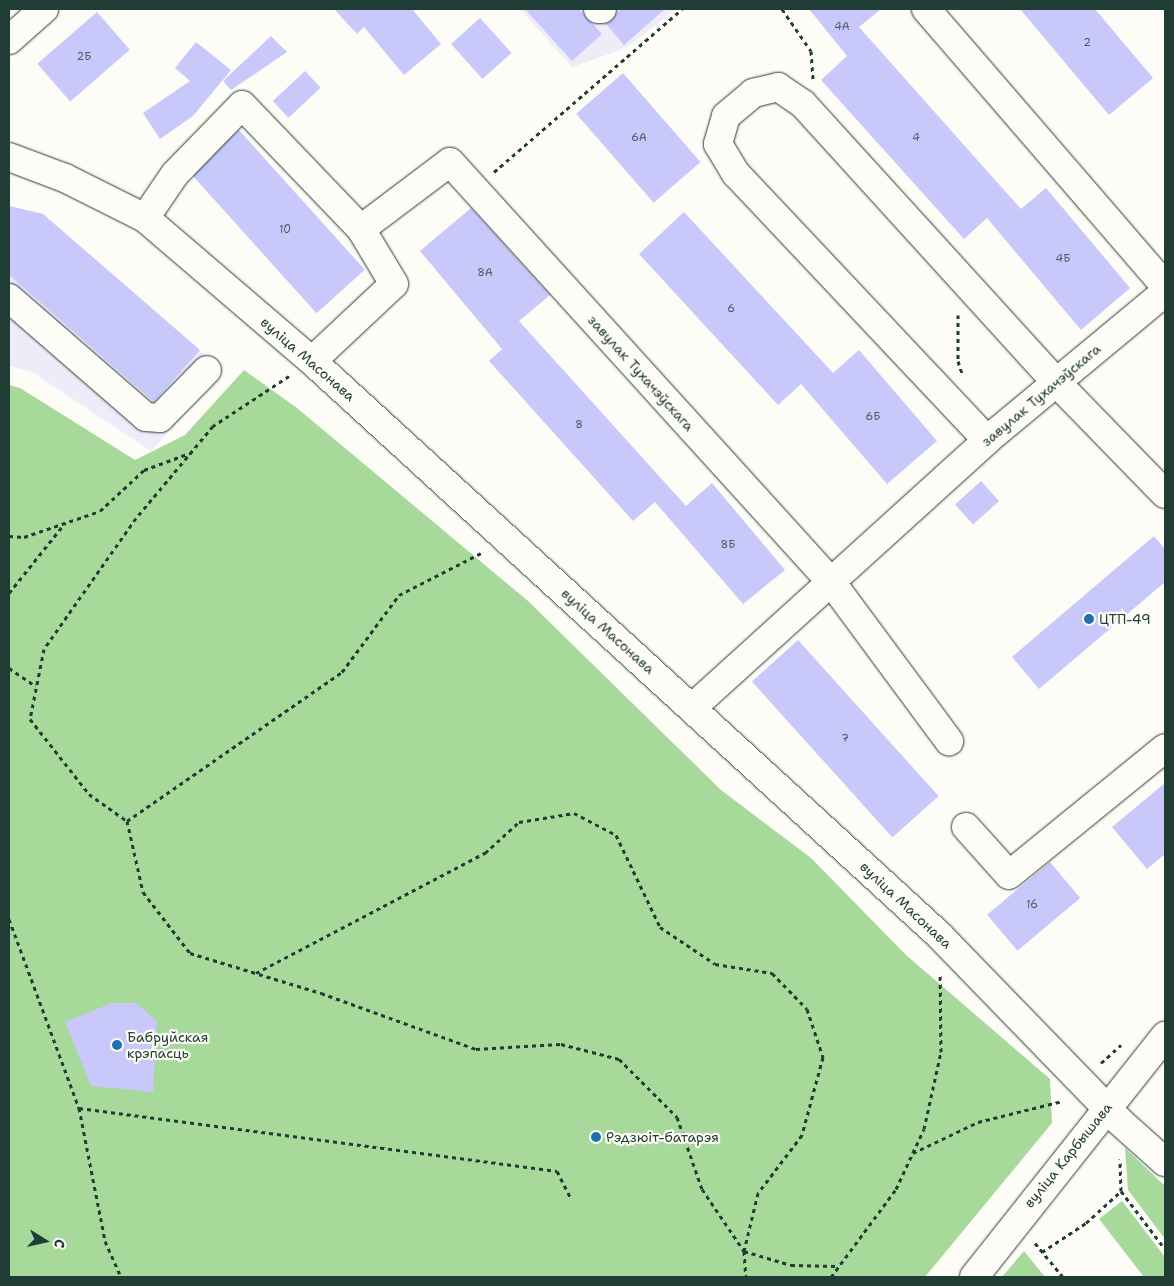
<!DOCTYPE html>
<html>
<head>
<meta charset="utf-8">
<style>
	body { margin:0 }
	#map { position:relative; width:1174px; height:1286px; overflow:hidden; background:#fdfcf7; font-family:"Shantell Sans",sans-serif }
	div>[style] { position:absolute }
	.built>* { inset:0; background:#edecf8 }
	.green>* { inset:0; background:#a6d99a }
	.building>* { inset:0; background:#c8c8fa; transform-origin:0 0 }
	.path>* { height:3px; margin-top:-1.5px; transform-origin:0; background:repeating-linear-gradient(90deg,#1f3d34 0 4px,transparent 0 8px) }
	.roads { filter:drop-shadow(0 0 1px #1f3d34) drop-shadow(0 0 1px #1f3d34) }
	.minor>* { height:28px; margin:-14px; padding:0 14px; transform-origin:14px; border-radius:14px; background:#fdfcf7 }
	.dots>* { width:14px; height:14px; translate:-50% -50%; box-sizing:border-box; border:2px solid #fdfcf7; border-radius:50% }
	span { translate:-50% -50%; white-space:nowrap; text-align:center; line-height:1.15; -webkit-text-stroke:4.5px #fdfcf7; paint-order:stroke }
	.number-label { font-size:11px; color:#496066 }
	.number-label span { -webkit-text-stroke-width:0 }
	.street-label { font-size:14px; color:#1f3d34 }
	.poi-label { font-size:14px; color:#1f3d34 }
	.left { translate:0 -50%; text-align:left }
	.frame { position:absolute; inset:0; border:10px solid #1f3d34; pointer-events:none }
	.north { position:absolute; left:20px; top:1216px; width:50px; height:50px; -webkit-text-stroke:4px #fdfcf7; paint-order:stroke; rotate:100deg; font-size:14px; font-weight:700; line-height:20px; text-align:center; color:#1f3d34 }
	.north::after { content:''; display:block; margin:auto; width:18px; height:22px; background:#1f3d34; clip-path:polygon(50% 0,100% 100%,50% 72%,0 100%) }
</style>
</head>
<body>
<div id="map">
	<div class="built">
		<i style="clip-path:polygon(520px 9px,676px 9px,626px 48px,572px 67px)"></i>
		<i style="clip-path:polygon(9px 206px,43px 214px,222px 371px,151px 451px,32px 372px,9px 366px)"></i>
	</div>
	<div class="green">
		<i style="clip-path:polygon(244px 370px,297px 408px,528px 601px,721px 790px,811px 858px,906px 955px,1050px 1079px,1052px 1123px,925px 1277px,9px 1277px,9px 385px,20px 388px,135px 460px,185px 435px)"></i>
		<i style="clip-path:polygon(1125px 1148px,1165px 1186px,1165px 1239px,1128px 1190px)"></i>
		<i style="clip-path:polygon(1122px 1201px,1165px 1257px,1165px 1277px,1144px 1277px,1099px 1219px)"></i>
		<i style="clip-path:polygon(1024px 1251px,1045px 1277px,1002px 1277px)"></i>
	</div>
	<div class="building">
		<i style="clip-path:polygon(334px 9px,412px 9px,441px 44px,404px 75px,364px 27px,357px 34px)"></i>
		<i style="clip-path:polygon(525px 9px,579px 9px,602px 34px,572px 61px)"></i>
		<i style="clip-path:polygon(621px 9px,665px 9px,624px 45px,606px 24px)"></i>
		<i style="clip-path:polygon(809px 9px,881px 9px,859px 27px,1021px 209px,1046px 188px,1130px 288px,1081px 330px,987px 218px,964px 239px,821px 80px,847px 56px)"></i>
		<i style="clip-path:polygon(1020px 9px,1095px 9px,1153px 78px,1109px 115px)"></i>
		<i style="left:97px;top:12px;width:50px;height:79px;rotate:49deg"></i>
		<i style="left:480px;top:18px;width:47px;height:39px;rotate:48deg"></i>
		<i style="clip-path:polygon(271px 36px,287px 52px,231px 90px,223px 81px)"></i>
		<i style="clip-path:polygon(196px 42px,231px 70px,193px 116px,160px 139px,143px 113px,190px 81px,175px 68px)"></i>
		<i style="left:305px;top:71px;width:23px;height:44px;rotate:47deg"></i>
		<i style="left:623px;top:73px;width:118px;height:62px;rotate:49deg"></i>
		<i style="left:239px;top:130px;width:188px;height:65px;rotate:48deg"></i>
		<i style="clip-path:polygon(9px 206px,43px 214px,200px 350px,154px 402px,9px 275px)"></i>
		<i style="clip-path:polygon(471px 208px,550px 295px,519px 321px,686px 506px,712px 483px,785px 570px,743px 604px,655px 502px,633px 521px,489px 361px,502px 349px,420px 251px)"></i>
		<i style="clip-path:polygon(684px 212px,833px 373px,859px 350px,937px 441px,887px 484px,801px 384px,778px 405px,639px 254px)"></i>
		<i style="left:981px;top:481px;width:27px;height:35px;rotate:48deg"></i>
		<i style="clip-path:polygon(1154px 536px,1165px 549px,1165px 582px,1039px 689px,1012px 657px)"></i>
		<i style="left:798px;top:640px;width:210px;height:62px;rotate:48deg"></i>
		<i style="clip-path:polygon(1165px 783px,1165px 854px,1147px 869px,1112px 827px)"></i>
		<i style="left:1050px;top:862px;width:47px;height:82px;rotate:50deg"></i>
		<i style="clip-path:polygon(112px 1003px,136px 1003px,157px 1021px,153px 1092px,91px 1086px,65px 1022px)"></i>
	</div>
	<div class="path">
		<i style="left:782px;top:9px;width:51px;rotate:55.4deg"></i>
		<i style="left:811px;top:51px;width:28px;rotate:86deg"></i>
		<i style="left:494px;top:172px;width:249px;rotate:-40.9deg"></i>
		<i style="left:958px;top:315px;width:46px;rotate:90deg"></i>
		<i style="left:958px;top:361px;width:13px;rotate:72deg"></i>
		<i style="left:289px;top:376px;width:91px;rotate:146.7deg"></i>
		<i style="left:213px;top:426px;width:120px;rotate:129.9deg"></i>
		<i style="left:136px;top:518px;width:160px;rotate:125.1deg"></i>
		<i style="left:44px;top:649px;width:71px;rotate:101.3deg"></i>
		<i style="left:30px;top:719px;width:95px;rotate:51.8deg"></i>
		<i style="left:89px;top:794px;width:47px;rotate:35.4deg"></i>
		<i style="left:127px;top:821px;width:73px;rotate:77.3deg"></i>
		<i style="left:143px;top:892px;width:77px;rotate:52.4deg"></i>
		<i style="left:190px;top:953px;width:137px;rotate:17deg"></i>
		<i style="left:321px;top:993px;width:165px;rotate:19.9deg"></i>
		<i style="left:476px;top:1049px;width:85px;rotate:-3.4deg"></i>
		<i style="left:561px;top:1044px;width:60px;rotate:14.5deg"></i>
		<i style="left:619px;top:1059px;width:82px;rotate:45deg"></i>
		<i style="left:677px;top:1117px;width:76px;rotate:70.9deg"></i>
		<i style="left:702px;top:1189px;width:75px;rotate:55.9deg"></i>
		<i style="left:744px;top:1251px;width:49px;rotate:16.6deg"></i>
		<i style="left:791px;top:1265px;width:46px;rotate:1.2deg"></i>
		<i style="left:9px;top:536px;width:15px;rotate:4deg"></i>
		<i style="left:24px;top:537px;width:80px;rotate:-18.9deg"></i>
		<i style="left:100px;top:511px;width:60px;rotate:-43deg"></i>
		<i style="left:144px;top:470px;width:49px;rotate:-20.3deg"></i>
		<i style="left:9px;top:593px;width:90px;rotate:-51.3deg"></i>
		<i style="left:9px;top:668px;width:32px;rotate:34deg"></i>
		<i style="left:127px;top:821px;width:262px;rotate:-34.7deg"></i>
		<i style="left:342px;top:672px;width:96px;rotate:-53.5deg"></i>
		<i style="left:399px;top:595px;width:92px;rotate:-27.1deg"></i>
		<i style="left:9px;top:919px;width:202px;rotate:69.7deg"></i>
		<i style="left:79px;top:1108px;width:136px;rotate:78.9deg"></i>
		<i style="left:105px;top:1241px;width:39px;rotate:66deg"></i>
		<i style="left:256px;top:973px;width:259px;rotate:-27.7deg"></i>
		<i style="left:485px;top:853px;width:46px;rotate:-42.4deg"></i>
		<i style="left:519px;top:822px;width:56px;rotate:-9.3deg"></i>
		<i style="left:574px;top:813px;width:47px;rotate:27.6deg"></i>
		<i style="left:616px;top:835px;width:102px;rotate:64.4deg"></i>
		<i style="left:660px;top:927px;width:66px;rotate:33.9deg"></i>
		<i style="left:715px;top:964px;width:58px;rotate:9deg"></i>
		<i style="left:772px;top:973px;width:50px;rotate:45.8deg"></i>
		<i style="left:807px;top:1009px;width:51px;rotate:71.6deg"></i>
		<i style="left:823px;top:1057px;width:81px;rotate:105.1deg"></i>
		<i style="left:802px;top:1135px;width:73px;rotate:127.2deg"></i>
		<i style="left:758px;top:1193px;width:60px;rotate:103.6deg"></i>
		<i style="left:744px;top:1251px;width:26px;rotate:86deg"></i>
		<i style="left:1101px;top:1063px;width:27px;rotate:-42deg"></i>
		<i style="left:79px;top:1108px;width:482px;rotate:7.5deg"></i>
		<i style="left:557px;top:1171px;width:29px;rotate:63deg"></i>
		<i style="left:913px;top:1153px;width:72px;rotate:-25.5deg"></i>
		<i style="left:978px;top:1122px;width:87px;rotate:-14deg"></i>
		<i style="left:1121px;top:1191px;width:73px;rotate:52.8deg"></i>
		<i style="left:1035px;top:1243px;width:44px;rotate:50.5deg"></i>
		<i style="left:1042px;top:1252px;width:53px;rotate:-33.4deg"></i>
		<i style="left:1086px;top:1223px;width:47px;rotate:-42.4deg"></i>
		<i style="left:1121px;top:1191px;width:32px;rotate:-92deg"></i>
		<i style="left:831px;top:1277px;width:109px;rotate:-53.5deg"></i>
		<i style="left:896px;top:1189px;width:66px;rotate:-65deg"></i>
		<i style="left:924px;top:1129px;width:79px;rotate:-77.6deg"></i>
		<i style="left:941px;top:1052px;width:77px;rotate:-90.7deg"></i>
	</div>
	<div class="roads">
		<div class="minor">
			<i style="left:598px;top:9px;width:4px"></i>
			<i style="left:926px;top:9px;width:366px;rotate:49.2deg"></i>
			<i style="left:9px;top:40px;width:47px;rotate:-41.5deg"></i>
			<i style="left:9px;top:157px;width:60px;rotate:20.6deg"></i>
			<i style="left:65px;top:178px;width:89px;rotate:26.6deg"></i>
			<i style="left:145px;top:218px;width:220px;rotate:40.6deg"></i>
			<i style="left:312px;top:361px;width:850px;rotate:42.47deg"></i>
			<i style="left:939px;top:935px;width:257px;rotate:45.9deg"></i>
			<i style="left:1118px;top:1120px;width:63px;rotate:41.8deg"></i>
			<i style="left:145px;top:218px;width:53px;rotate:-55.7deg"></i>
			<i style="left:175px;top:174px;width:96px;rotate:-45.8deg"></i>
			<i style="left:242px;top:105px;width:172px;rotate:46.2deg"></i>
			<i style="left:361px;top:229px;width:111px;rotate:-37deg"></i>
			<i style="left:450px;top:162px;width:568px;rotate:47.78deg"></i>
			<i style="left:832px;top:583px;width:197px;rotate:53.5deg"></i>
			<i style="left:9px;top:298px;width:181px;rotate:41deg"></i>
			<i style="left:146px;top:417px;width:14px;rotate:4deg"></i>
			<i style="left:160px;top:418px;width:67px;rotate:-45.6deg"></i>
			<i style="left:312px;top:361px;width:112px;rotate:-43.2deg"></i>
			<i style="left:394px;top:284px;width:64px;rotate:-121deg"></i>
			<i style="left:987px;top:440px;width:366px;rotate:-133.3deg"></i>
			<i style="left:736px;top:174px;width:35px;rotate:-121deg"></i>
			<i style="left:718px;top:144px;width:29px;rotate:-74deg"></i>
			<i style="left:726px;top:116px;width:35px;rotate:-40deg"></i>
			<i style="left:753px;top:93px;width:26px;rotate:-13deg"></i>
			<i style="left:778px;top:87px;width:30px;rotate:34deg"></i>
			<i style="left:803px;top:104px;width:376px;rotate:47.7deg"></i>
			<i style="left:1056px;top:382px;width:156px;rotate:45.8deg"></i>
			<i style="left:693px;top:707px;width:397px;rotate:-42.2deg"></i>
			<i style="left:987px;top:440px;width:231px;rotate:-39.7deg"></i>
			<i style="left:966px;top:827px;width:64px;rotate:48.1deg"></i>
			<i style="left:1009px;top:875px;width:201px;rotate:-39.1deg"></i>
			<i style="left:974px;top:1277px;width:308px;rotate:-51.6deg"></i>
		</div>
	</div>
	<div class="dots">
		<i style="left:1089px;top:619px;background:#1f6fb2"></i>
		<i style="left:117px;top:1045px;background:#1f6fb2"></i>
		<i style="left:596px;top:1137px;background:#1f6fb2"></i>
	</div>
	<div class="number-label">
		<span style="left:842px;top:27px">4А</span>
		<span style="left:1087px;top:43px">2</span>
		<span style="left:84px;top:57px">2Б</span>
		<span style="left:639px;top:138px">6А</span>
		<span style="left:916px;top:138px">4</span>
		<span style="left:285px;top:230px">10</span>
		<span style="left:1063px;top:259px">4Б</span>
		<span style="left:485px;top:273px">8А</span>
		<span style="left:731px;top:309px">6</span>
		<span style="left:873px;top:417px">6Б</span>
		<span style="left:579px;top:425px">8</span>
		<span style="left:728px;top:545px">8Б</span>
		<span style="left:845px;top:739px">7</span>
		<span style="left:1032px;top:905px">16</span>
	</div>
	<div class="street-label">
		<span style="left:308px;top:359px;rotate:41deg">вуліца Масонава</span>
		<span style="left:641px;top:373px;rotate:48deg">завулак Тухачэўскага</span>
		<span style="left:1041px;top:395px;rotate:-40deg">завулак Тухачэўскага</span>
		<span style="left:608px;top:631px;rotate:42deg">вуліца Масонава</span>
		<span style="left:906px;top:905px;rotate:43deg">вуліца Масонава</span>
		<span style="left:1068px;top:1155px;rotate:-51deg">вуліца Карбышава</span>
	</div>
	<div class="poi-label">
		<span class="left" style="left:1099px;top:619px">ЦТП-49</span>
		<span class="left" style="left:127px;top:1045px">Бабруйская<br>крэпасць</span>
		<span class="left" style="left:606px;top:1137px">Рэдзюіт-батарэя</span>
	</div>
	<div class="frame"></div>
	<div class="north">С</div>
</div>
</body>
</html>
